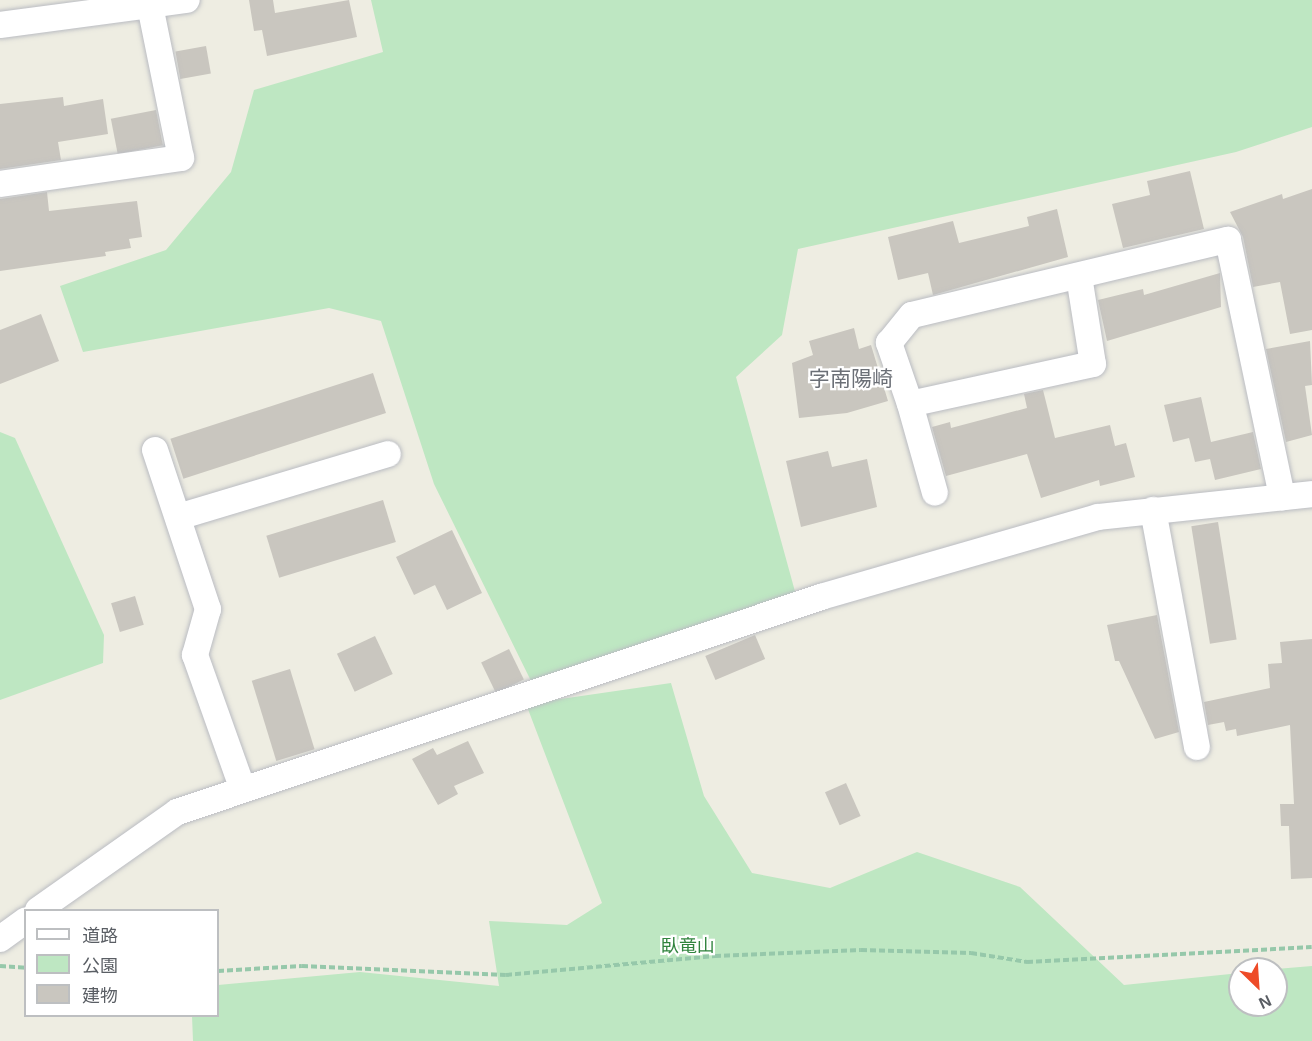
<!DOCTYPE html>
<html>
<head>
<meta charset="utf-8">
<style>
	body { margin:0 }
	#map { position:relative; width:1312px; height:1041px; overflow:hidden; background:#eeede2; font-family:Helvetica,"Noto Sans JP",sans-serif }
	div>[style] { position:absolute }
	.green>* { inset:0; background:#bee7c2 }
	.building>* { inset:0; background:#c9c6bf; transform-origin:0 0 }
	.path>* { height:4px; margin-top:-2px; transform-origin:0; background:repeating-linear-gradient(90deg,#96c8aa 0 6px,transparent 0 9px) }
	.roads { filter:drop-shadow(0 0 2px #babcc2) drop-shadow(0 0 2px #babcc2) }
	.street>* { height:26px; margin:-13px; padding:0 13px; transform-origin:13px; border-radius:13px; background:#fff }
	span { translate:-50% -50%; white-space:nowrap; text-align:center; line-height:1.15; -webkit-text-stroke:4.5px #fff; paint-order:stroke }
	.park-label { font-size:18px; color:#31843e }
	.quarter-label { font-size:21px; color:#6b6f76 }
	.legend { position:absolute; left:24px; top:909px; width:195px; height:108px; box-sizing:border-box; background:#fff; border:2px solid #bdbfc1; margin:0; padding:8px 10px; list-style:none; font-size:18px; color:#5a5e64 }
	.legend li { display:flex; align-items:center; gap:12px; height:30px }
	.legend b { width:30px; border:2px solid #bdbfc1 }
	.north { position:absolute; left:1228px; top:957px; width:60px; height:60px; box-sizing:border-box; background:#fff; border:2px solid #bdbfc1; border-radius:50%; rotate:155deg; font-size:16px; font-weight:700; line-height:24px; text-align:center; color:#5a5e64 }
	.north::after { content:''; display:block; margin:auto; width:21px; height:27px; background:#ee4b28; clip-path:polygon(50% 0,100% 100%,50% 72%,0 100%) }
</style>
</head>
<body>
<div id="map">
	<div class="green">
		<i style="clip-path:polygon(371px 0,1312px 0,1312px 127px,1236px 152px,798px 249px,782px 335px,736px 377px,799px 606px,532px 683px,434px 484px,381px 321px,329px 308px,83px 352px,60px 286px,166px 250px,231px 172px,254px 90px,383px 52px)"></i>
		<i style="clip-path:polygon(0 432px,15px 438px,104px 635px,103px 663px,0 700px)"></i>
		<i style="clip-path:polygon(671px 683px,704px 796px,752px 873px,830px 888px,917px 852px,1020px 887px,1124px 985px,1240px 973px,1240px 1005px,1276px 1005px,1276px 969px,1312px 966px,1312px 1041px,193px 1041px,192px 1016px,218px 1016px,218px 985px,360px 972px,499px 986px,489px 921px,567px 925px,602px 903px,526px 704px)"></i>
	</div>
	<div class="building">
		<i style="clip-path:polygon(249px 0,273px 0,275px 13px,349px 0,357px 37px,267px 56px,262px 30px,254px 31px)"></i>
		<i style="left:206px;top:46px;width:28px;height:31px;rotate:80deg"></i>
		<i style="clip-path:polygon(63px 97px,64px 106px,103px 99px,108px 134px,58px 142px,61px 160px,0 169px,0 104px)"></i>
		<i style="left:156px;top:110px;width:36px;height:46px;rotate:79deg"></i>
		<i style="clip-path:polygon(1190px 171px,1204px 229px,1123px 248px,1112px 204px,1150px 195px,1147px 181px)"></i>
		<i style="clip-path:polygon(1312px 189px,1312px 330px,1290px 334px,1280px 282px,1253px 287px,1243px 237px,1230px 212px,1282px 194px,1283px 199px)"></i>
		<i style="clip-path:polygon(47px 192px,49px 211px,137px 201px,142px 237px,129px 239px,131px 248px,105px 252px,106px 256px,0 271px,0 199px)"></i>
		<i style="clip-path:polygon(1057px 209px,1068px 257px,933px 295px,928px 273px,898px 280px,888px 237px,953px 221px,959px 243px,1029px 226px,1027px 217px)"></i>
		<i style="clip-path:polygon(1220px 273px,1221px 307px,1107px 341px,1098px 300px,1143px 289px,1144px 295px)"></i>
		<i style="clip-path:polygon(41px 314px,59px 361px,0 384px,0 330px)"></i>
		<i style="clip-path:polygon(854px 328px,859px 349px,871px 345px,888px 401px,847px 413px,799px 418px,792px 363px,813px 355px,809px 341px)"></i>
		<i style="clip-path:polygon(1310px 341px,1312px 385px,1305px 386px,1312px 435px,1286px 442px,1266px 349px)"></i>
		<i style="left:373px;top:373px;width:42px;height:213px;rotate:72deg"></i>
		<i style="clip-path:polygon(1043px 390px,1055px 438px,1110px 425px,1115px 446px,1126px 443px,1135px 477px,1100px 486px,1099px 480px,1041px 498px,1027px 454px,946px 476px,932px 427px,950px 422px,951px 428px,1027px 408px,1024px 394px)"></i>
		<i style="clip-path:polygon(1201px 397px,1211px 442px,1253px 432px,1261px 469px,1215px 480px,1210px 459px,1195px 462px,1189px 438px,1173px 442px,1164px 405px)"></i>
		<i style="clip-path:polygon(828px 451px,832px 467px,867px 459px,877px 507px,801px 527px,786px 461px)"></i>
		<i style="left:383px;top:500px;width:44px;height:122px;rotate:73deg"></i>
		<i style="left:1218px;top:522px;width:119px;height:27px;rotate:81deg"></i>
		<i style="clip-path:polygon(452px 530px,482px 593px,447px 610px,435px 585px,414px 595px,396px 557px)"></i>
		<i style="left:135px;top:596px;width:30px;height:25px;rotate:73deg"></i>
		<i style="clip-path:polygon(1157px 615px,1179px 732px,1155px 739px,1119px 661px,1115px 661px,1107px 625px)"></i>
		<i style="left:755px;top:635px;width:26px;height:54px;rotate:67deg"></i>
		<i style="left:375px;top:636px;width:42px;height:42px;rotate:65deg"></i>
		<i style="clip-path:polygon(1312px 639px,1312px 878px,1291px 879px,1289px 826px,1281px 826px,1280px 804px,1294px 804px,1290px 725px,1237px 736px,1236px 729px,1226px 731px,1224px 722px,1208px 725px,1204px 702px,1270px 688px,1268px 664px,1282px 663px,1280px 642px)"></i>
		<i style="left:509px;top:649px;width:34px;height:31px;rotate:64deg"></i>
		<i style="left:290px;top:669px;width:84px;height:40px;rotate:73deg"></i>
		<i style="clip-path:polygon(468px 741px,484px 773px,454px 786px,458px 794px,438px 805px,412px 759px,433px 748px,437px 755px)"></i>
		<i style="left:846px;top:783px;width:36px;height:23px;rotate:66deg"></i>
	</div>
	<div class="path">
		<i style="left:0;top:966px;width:26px;rotate:4deg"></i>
		<i style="left:218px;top:971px;width:84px;rotate:-3.4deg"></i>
		<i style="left:302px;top:966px;width:204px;rotate:2.5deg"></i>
		<i style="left:506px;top:975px;width:210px;rotate:-5.2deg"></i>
		<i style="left:715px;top:956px;width:146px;rotate:-2.4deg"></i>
		<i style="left:861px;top:950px;width:110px;rotate:1.6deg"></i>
		<i style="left:971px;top:953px;width:57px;rotate:9.1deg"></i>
		<i style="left:1027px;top:962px;width:285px;rotate:-3deg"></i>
	</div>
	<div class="roads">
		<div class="street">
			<i style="left:0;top:25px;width:151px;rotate:-7.6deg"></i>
			<i style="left:150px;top:5px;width:5px;rotate:-101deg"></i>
			<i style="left:0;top:184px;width:183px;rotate:-8.2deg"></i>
			<i style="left:181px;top:158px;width:156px;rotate:-101.5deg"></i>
			<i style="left:150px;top:5px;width:37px;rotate:-8deg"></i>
			<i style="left:1079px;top:276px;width:89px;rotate:81deg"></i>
			<i style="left:1093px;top:364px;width:187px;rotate:167.7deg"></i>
			<i style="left:910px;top:404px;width:65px;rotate:-109deg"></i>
			<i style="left:889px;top:343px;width:36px;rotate:-51deg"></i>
			<i style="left:912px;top:315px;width:325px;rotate:-13.4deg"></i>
			<i style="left:1228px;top:240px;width:263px;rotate:78.1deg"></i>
			<i style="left:910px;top:404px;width:92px;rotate:74.3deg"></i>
			<i style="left:155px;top:450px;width:168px;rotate:71.6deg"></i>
			<i style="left:208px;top:609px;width:48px;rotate:105.8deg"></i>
			<i style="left:195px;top:655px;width:140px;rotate:70.4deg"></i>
			<i style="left:1153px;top:510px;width:241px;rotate:79.5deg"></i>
			<i style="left:178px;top:517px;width:219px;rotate:-16.7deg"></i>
			<i style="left:38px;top:910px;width:170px;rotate:-35.2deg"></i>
			<i style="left:177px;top:812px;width:679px;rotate:-18.46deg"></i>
			<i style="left:821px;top:597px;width:288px;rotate:-16.1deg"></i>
			<i style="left:1098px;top:517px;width:215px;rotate:-6.1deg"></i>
			<i style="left:0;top:939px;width:32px;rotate:-36deg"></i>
		</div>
	</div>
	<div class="park-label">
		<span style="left:688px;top:946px">臥竜山</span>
	</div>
	<div class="quarter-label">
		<span style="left:851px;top:379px">字南陽崎</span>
	</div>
	<ul class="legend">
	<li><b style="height:8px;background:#fff"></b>道路</li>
	<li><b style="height:16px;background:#bee7c2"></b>公園</li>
	<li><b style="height:16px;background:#c9c6bf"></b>建物</li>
	</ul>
	<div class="north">N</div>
</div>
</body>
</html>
